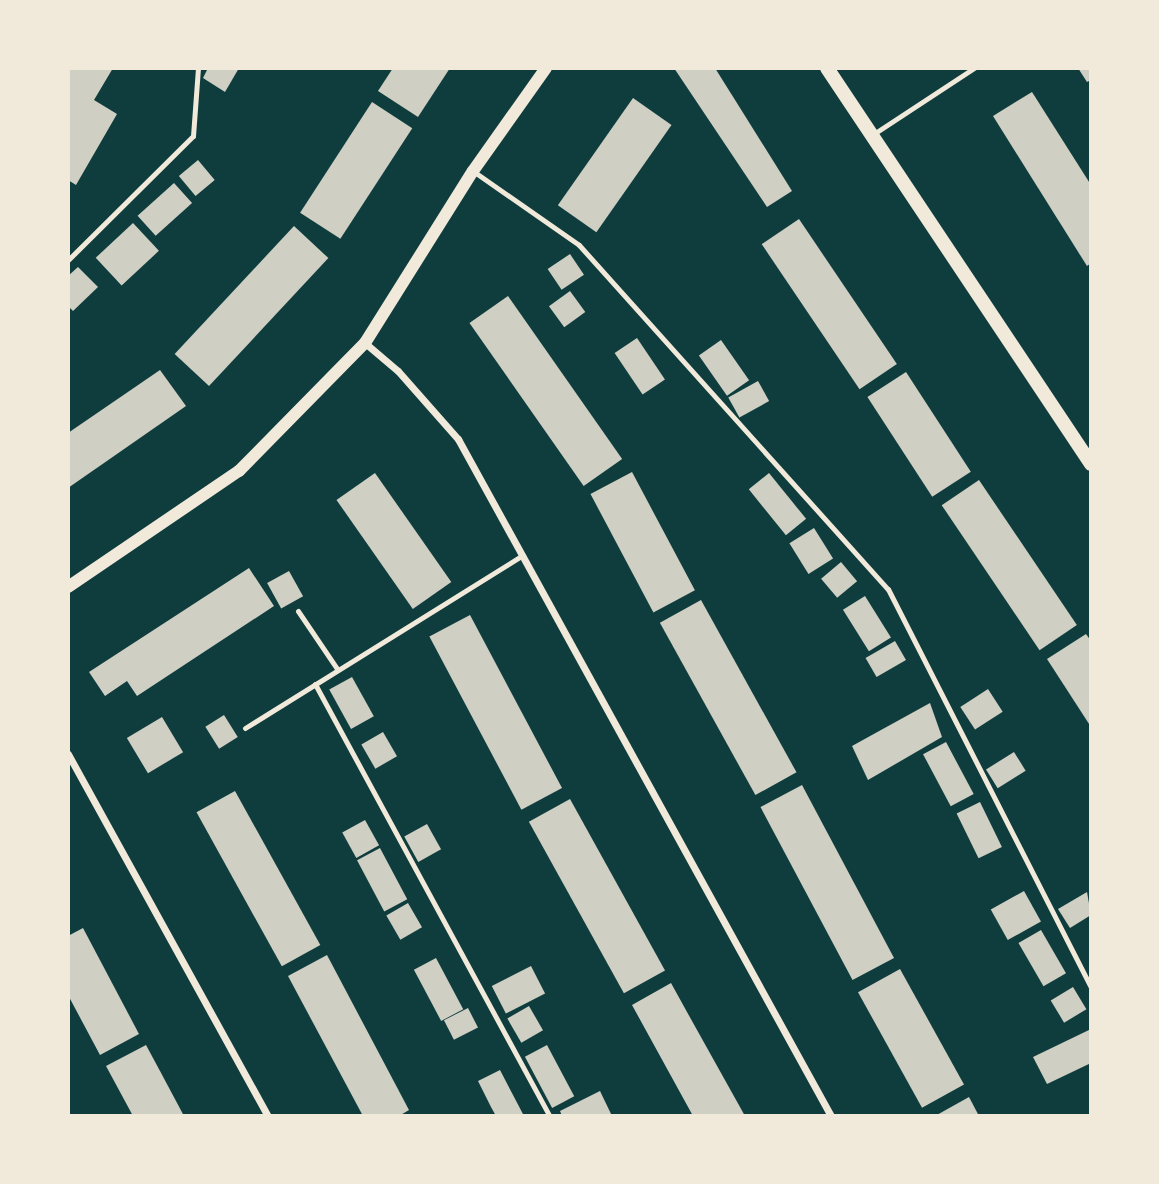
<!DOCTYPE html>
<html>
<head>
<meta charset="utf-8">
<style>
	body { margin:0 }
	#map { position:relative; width:1159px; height:1184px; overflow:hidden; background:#0f3d3e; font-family:Arial,sans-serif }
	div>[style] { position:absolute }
	.building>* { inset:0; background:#cfcfc3; transform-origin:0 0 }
	.service>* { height:5px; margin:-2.5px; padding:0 2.5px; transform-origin:2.5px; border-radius:2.5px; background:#f1e9da }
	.minor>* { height:7px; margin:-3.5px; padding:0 3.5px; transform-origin:3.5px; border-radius:3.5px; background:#f1e9da }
	.tertiary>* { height:12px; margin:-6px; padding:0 6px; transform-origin:6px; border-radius:6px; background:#f1e9da }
	.secondary>* { height:14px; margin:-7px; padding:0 7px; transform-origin:7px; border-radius:7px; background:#f1e9da }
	span { translate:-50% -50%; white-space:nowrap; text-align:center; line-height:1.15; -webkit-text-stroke:7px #f1e9da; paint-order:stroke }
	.frame { position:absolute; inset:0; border:70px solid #f1e9da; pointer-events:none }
</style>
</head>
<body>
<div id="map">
	<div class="building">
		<i style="clip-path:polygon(68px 68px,113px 68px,94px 100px,117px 114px,76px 185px,68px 180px)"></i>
		<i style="clip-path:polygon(208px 68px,239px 68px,225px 92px,203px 78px)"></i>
		<i style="clip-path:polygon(393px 68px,450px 68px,418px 117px,378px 91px)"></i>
		<i style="clip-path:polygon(674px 68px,715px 68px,792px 191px,767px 207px)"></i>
		<i style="clip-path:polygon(1078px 68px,1091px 68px,1091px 80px,1087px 82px)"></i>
		<i style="clip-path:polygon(1032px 92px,1091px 185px,1091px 263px,1087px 266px,993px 116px)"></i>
		<i style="left:633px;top:98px;width:47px;height:131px;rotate:35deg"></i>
		<i style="left:372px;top:102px;width:48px;height:132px;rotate:33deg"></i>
		<i style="left:198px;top:160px;width:26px;height:25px;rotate:50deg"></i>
		<i style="left:174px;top:183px;width:27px;height:49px;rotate:48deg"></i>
		<i style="left:799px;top:219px;width:175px;height:45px;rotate:56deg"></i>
		<i style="left:133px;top:223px;width:38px;height:51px;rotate:47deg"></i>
		<i style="left:294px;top:226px;width:47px;height:175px;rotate:43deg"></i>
		<i style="left:570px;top:254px;width:25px;height:27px;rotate:56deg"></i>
		<i style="clip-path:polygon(78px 267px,98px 287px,73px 311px,68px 306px,68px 276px)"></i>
		<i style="left:570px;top:291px;width:26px;height:26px;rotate:54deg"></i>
		<i style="left:508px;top:296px;width:199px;height:47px;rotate:55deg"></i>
		<i style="left:637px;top:338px;width:50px;height:27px;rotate:56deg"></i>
		<i style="left:721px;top:340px;width:49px;height:27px;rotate:55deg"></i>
		<i style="clip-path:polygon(160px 370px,186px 406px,68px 488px,68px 433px)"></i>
		<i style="left:906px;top:372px;width:119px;height:46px;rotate:57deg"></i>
		<i style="left:758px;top:381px;width:23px;height:34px;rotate:61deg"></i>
		<i style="left:632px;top:472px;width:134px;height:47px;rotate:62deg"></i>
		<i style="left:375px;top:473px;width:133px;height:47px;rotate:55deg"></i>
		<i style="left:769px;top:473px;width:59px;height:26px;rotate:51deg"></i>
		<i style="left:979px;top:480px;width:175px;height:45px;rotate:56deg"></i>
		<i style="left:814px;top:528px;width:36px;height:29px;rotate:58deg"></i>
		<i style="left:841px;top:562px;width:25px;height:26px;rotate:50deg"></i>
		<i style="clip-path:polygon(249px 568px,274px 606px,137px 696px,127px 681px,105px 696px,89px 672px)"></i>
		<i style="left:289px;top:571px;width:29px;height:25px;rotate:61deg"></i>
		<i style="left:865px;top:596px;width:49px;height:26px;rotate:58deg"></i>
		<i style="left:701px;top:600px;width:197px;height:47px;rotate:61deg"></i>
		<i style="left:470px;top:615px;width:196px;height:46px;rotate:62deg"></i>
		<i style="clip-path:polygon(1086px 634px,1091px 641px,1091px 727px,1047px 659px)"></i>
		<i style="left:895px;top:641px;width:22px;height:34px;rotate:60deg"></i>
		<i style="left:352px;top:677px;width:45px;height:26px;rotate:61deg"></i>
		<i style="left:988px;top:689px;width:27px;height:33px;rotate:57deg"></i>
		<i style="clip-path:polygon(930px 703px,942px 737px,868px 780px,852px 746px)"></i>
		<i style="left:224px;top:715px;width:26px;height:22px;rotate:58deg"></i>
		<i style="left:162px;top:717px;width:41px;height:41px;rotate:59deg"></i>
		<i style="left:383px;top:732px;width:28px;height:25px;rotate:60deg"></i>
		<i style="left:946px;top:742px;width:59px;height:26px;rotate:62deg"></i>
		<i style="left:1014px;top:752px;width:22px;height:33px;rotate:58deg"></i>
		<i style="left:802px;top:785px;width:196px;height:47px;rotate:62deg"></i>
		<i style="left:235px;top:791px;width:176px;height:44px;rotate:61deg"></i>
		<i style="left:570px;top:799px;width:196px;height:47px;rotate:61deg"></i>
		<i style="left:980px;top:802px;width:50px;height:26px;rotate:64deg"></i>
		<i style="left:365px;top:820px;width:29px;height:26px;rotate:61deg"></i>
		<i style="left:427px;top:824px;width:29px;height:26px;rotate:61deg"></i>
		<i style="left:380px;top:848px;width:58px;height:26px;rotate:62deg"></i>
		<i style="left:1024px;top:891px;width:35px;height:38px;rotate:61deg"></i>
		<i style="clip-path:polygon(1087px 892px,1091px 915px,1070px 928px,1058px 909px)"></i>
		<i style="left:408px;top:903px;width:28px;height:25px;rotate:60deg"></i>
		<i style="clip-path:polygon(83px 928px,139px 1034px,100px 1055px,68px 995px,68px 936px)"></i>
		<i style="left:1041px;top:930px;width:50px;height:26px;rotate:60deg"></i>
		<i style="clip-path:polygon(327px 955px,409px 1110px,399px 1116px,363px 1116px,288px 976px)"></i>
		<i style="left:436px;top:958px;width:58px;height:25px;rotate:62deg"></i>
		<i style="left:531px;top:966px;width:31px;height:44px;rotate:63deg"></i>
		<i style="left:900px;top:969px;width:132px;height:48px;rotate:61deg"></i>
		<i style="clip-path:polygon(671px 983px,687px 1012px,745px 1116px,693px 1116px,632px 1005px)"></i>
		<i style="left:1073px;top:987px;width:26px;height:26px;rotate:59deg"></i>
		<i style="left:529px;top:1006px;width:28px;height:25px;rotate:60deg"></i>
		<i style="left:468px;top:1008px;width:22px;height:27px;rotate:63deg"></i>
		<i style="clip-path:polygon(1091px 1029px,1091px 1063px,1047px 1084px,1033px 1057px)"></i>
		<i style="clip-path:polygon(146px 1045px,160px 1071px,184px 1116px,133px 1116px,106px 1066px)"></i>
		<i style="left:547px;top:1045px;width:58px;height:25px;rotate:62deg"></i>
		<i style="clip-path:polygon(500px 1070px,513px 1095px,524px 1116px,496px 1116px,491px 1107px,478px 1081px)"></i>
		<i style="clip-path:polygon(600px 1091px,612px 1116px,562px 1116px,560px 1111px)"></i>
		<i style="clip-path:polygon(969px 1097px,979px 1116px,935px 1116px)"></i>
	</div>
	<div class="service">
		<i style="left:872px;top:135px;width:122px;rotate:-33.3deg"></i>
		<i style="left:473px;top:171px;width:129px;rotate:34.9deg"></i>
		<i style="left:579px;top:245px;width:462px;rotate:48.1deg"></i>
		<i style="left:888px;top:589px;width:448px;rotate:63deg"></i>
		<i style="left:68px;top:260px;width:176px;rotate:-44.8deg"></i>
		<i style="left:193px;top:136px;width:68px;rotate:-85.8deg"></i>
		<i style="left:298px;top:611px;width:71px;rotate:55.9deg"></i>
		<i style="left:315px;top:684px;width:492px;rotate:61.5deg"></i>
		<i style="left:245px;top:728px;width:327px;rotate:-31.9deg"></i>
	</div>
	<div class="minor">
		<i style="left:365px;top:343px;width:43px;rotate:40.3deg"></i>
		<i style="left:398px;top:371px;width:91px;rotate:48.6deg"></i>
		<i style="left:458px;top:439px;width:773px;rotate:61.15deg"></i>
		<i style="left:68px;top:754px;width:414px;rotate:61.1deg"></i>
	</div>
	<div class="tertiary">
		<i style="left:68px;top:587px;width:207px;rotate:-34.2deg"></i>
		<i style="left:239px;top:471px;width:180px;rotate:-45.5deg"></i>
		<i style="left:365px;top:343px;width:203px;rotate:-57.9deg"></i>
		<i style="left:473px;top:171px;width:126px;rotate:-54.7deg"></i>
	</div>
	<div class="secondary">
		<i style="left:827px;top:68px;width:476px;rotate:56.3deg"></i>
	</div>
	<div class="frame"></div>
</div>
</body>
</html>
